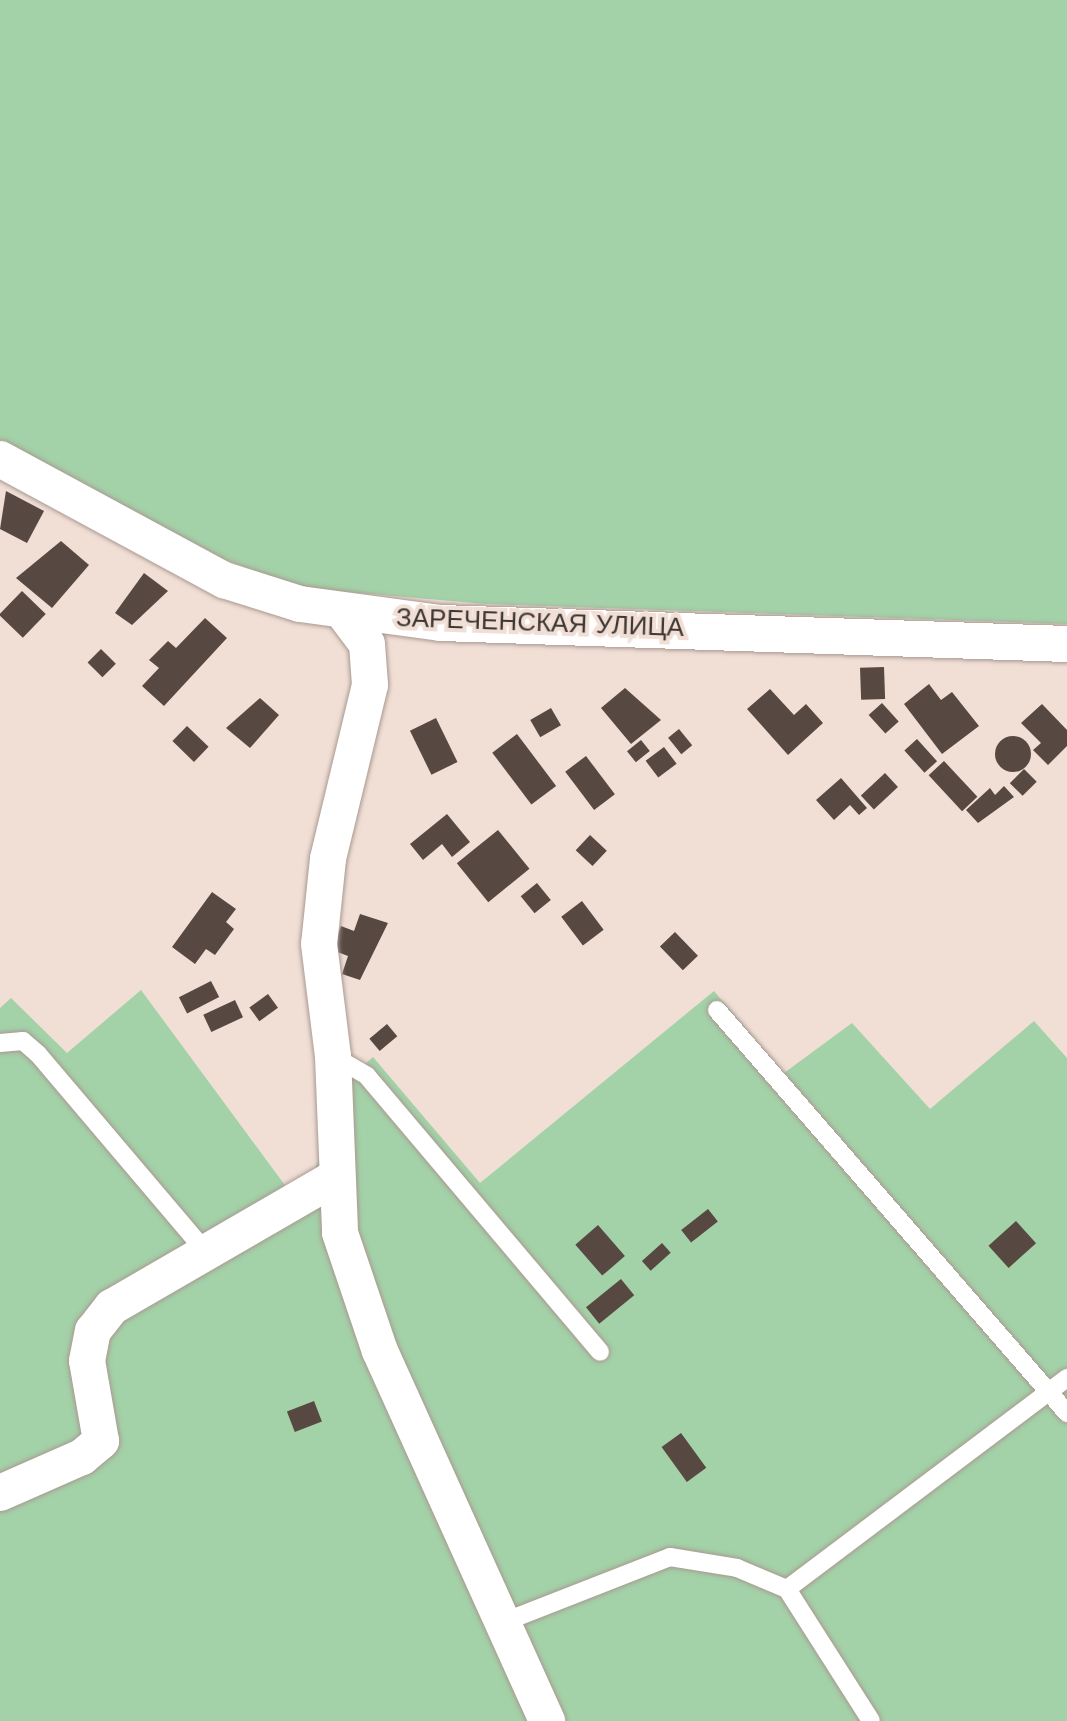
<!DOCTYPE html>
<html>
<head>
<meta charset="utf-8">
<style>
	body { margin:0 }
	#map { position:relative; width:1067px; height:1721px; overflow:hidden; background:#f1dfd6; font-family:"Work Sans",sans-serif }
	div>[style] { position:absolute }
	.green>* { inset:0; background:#a3d1a8 }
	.building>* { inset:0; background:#574841; transform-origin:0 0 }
	.round { border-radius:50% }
	.roads { filter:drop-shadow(0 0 2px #a99990) drop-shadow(0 0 2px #a99990) }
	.lane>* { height:18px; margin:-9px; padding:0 9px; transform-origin:9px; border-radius:9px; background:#fff }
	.street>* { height:36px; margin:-18px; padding:0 18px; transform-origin:18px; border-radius:18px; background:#fff }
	span { translate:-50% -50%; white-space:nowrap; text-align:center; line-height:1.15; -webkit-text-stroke:8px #f1dfd6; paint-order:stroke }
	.street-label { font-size:26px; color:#3e3834 }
</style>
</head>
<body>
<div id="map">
	<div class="green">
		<i style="clip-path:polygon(0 0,1067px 0,1067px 624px,486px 604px,301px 588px,223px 559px,0 443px)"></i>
		<i style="clip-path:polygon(141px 990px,287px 1188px,311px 1177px,323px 1151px,328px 1096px,373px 1057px,480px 1183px,714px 991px,784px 1073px,852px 1023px,930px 1109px,1034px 1021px,1067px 1058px,1067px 1721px,0 1721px,0 1008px,11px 998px,67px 1053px)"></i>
	</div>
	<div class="building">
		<i style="clip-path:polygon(6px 491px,44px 511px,27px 543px,0 529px)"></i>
		<i style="clip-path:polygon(61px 541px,89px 565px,52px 608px,16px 578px)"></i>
		<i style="clip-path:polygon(144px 573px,168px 591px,132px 625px,115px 613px)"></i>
		<i style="left:22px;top:591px;width:33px;height:33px;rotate:44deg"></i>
		<i style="clip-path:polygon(205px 618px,227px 638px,164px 706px,142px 686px,159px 668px,149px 660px,168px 641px,176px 648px)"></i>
		<i style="left:101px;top:649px;width:21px;height:19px;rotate:45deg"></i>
		<i style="left:884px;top:667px;width:32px;height:24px;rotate:88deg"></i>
		<i style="clip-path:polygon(929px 684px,941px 700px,952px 692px,979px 726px,942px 754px,904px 704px)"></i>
		<i style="clip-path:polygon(625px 688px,661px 720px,631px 744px,601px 708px)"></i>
		<i style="clip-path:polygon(770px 689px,794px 715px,806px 704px,823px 723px,788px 755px,747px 709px)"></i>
		<i style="clip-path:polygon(260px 698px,279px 715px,250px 748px,226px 728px)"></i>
		<i style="left:882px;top:703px;width:25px;height:18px;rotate:48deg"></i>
		<i style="clip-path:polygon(1042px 704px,1067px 730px,1067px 746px,1048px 765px,1033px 750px,1041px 743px,1021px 723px)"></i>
		<i style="left:551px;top:708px;width:20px;height:24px;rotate:60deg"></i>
		<i style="left:436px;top:718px;width:49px;height:29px;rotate:64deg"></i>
		<i style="left:187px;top:726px;width:30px;height:21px;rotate:44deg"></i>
		<i style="left:679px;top:729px;width:21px;height:14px;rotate:51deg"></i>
		<i style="left:517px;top:734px;width:65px;height:31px;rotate:53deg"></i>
		<i class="round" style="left:995px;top:736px;width:36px;height:36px"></i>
		<i style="left:917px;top:739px;width:30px;height:17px;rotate:48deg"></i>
		<i style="left:641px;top:740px;width:14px;height:18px;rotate:51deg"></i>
		<i style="left:664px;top:747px;width:21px;height:23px;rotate:53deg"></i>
		<i style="left:586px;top:756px;width:48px;height:26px;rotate:53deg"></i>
		<i style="left:944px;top:761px;width:49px;height:21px;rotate:47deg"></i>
		<i style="left:1024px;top:769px;width:18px;height:20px;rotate:45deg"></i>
		<i style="left:885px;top:773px;width:19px;height:33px;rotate:47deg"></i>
		<i style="clip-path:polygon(841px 778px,867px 808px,859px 815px,850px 805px,834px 820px,816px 800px)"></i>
		<i style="clip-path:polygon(1004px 786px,1014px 797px,978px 823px,966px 810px,990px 788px,995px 795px)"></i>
		<i style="clip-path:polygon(447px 814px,470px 842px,452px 857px,442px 844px,423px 860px,410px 844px)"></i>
		<i style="left:498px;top:830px;width:50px;height:53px;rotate:51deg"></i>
		<i style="left:590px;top:835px;width:23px;height:21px;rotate:43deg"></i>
		<i style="left:537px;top:883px;width:22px;height:21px;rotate:51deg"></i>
		<i style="clip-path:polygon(212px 892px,236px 909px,226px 922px,234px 929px,215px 955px,206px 949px,195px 964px,172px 947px)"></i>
		<i style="left:582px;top:901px;width:36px;height:26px;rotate:53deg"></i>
		<i style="clip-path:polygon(360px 914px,388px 923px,360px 980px,342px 974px,348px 956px,332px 950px,341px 926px,354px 931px)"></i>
		<i style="left:675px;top:932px;width:33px;height:21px;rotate:46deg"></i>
		<i style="left:211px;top:981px;width:18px;height:36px;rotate:63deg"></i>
		<i style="left:268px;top:994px;width:17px;height:23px;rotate:54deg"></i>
		<i style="left:235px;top:1000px;width:19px;height:35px;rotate:65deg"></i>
		<i style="left:387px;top:1024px;width:16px;height:23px;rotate:50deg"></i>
		<i style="left:708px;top:1209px;width:16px;height:34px;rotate:52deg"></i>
		<i style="left:1016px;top:1221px;width:30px;height:37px;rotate:48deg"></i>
		<i style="left:598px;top:1225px;width:41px;height:30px;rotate:49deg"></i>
		<i style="left:662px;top:1243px;width:13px;height:27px;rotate:48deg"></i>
		<i style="left:621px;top:1279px;width:21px;height:45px;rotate:51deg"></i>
		<i style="left:314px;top:1401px;width:22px;height:29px;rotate:69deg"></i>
		<i style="left:681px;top:1433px;width:43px;height:24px;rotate:54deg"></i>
	</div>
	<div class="roads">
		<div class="lane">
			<i style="left:717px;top:1010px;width:534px;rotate:49.03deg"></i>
			<i style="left:0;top:1043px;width:23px;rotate:-5deg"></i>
			<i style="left:23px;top:1041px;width:20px;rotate:41deg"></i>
			<i style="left:38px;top:1054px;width:258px;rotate:49.7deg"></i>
			<i style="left:333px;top:1056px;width:39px;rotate:30deg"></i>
			<i style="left:367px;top:1076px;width:361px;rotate:49.8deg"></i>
			<i style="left:787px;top:1589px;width:156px;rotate:57.5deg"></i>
			<i style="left:504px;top:1622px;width:178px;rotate:-21.4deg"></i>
			<i style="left:670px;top:1557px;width:68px;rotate:9.3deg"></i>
			<i style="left:737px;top:1568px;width:54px;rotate:22.8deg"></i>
			<i style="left:787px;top:1589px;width:351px;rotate:-37deg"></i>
		</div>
		<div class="street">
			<i style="left:0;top:459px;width:255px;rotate:28.4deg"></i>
			<i style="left:224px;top:580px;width:80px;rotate:17.5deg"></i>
			<i style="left:300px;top:604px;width:142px;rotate:7.7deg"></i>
			<i style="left:441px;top:623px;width:626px;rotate:1.92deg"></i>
			<i style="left:342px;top:611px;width:41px;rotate:52.9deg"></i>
			<i style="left:367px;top:644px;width:41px;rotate:85.8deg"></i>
			<i style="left:370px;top:685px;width:179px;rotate:103.6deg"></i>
			<i style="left:328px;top:859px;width:85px;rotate:96deg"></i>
			<i style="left:319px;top:944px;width:113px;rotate:82.9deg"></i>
			<i style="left:333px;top:1056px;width:177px;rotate:87.7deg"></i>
			<i style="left:340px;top:1233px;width:125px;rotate:71.3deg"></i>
			<i style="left:380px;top:1351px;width:406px;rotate:65.7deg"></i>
			<i style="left:0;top:1493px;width:90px;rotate:-23.7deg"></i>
			<i style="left:82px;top:1457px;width:25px;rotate:-40deg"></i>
			<i style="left:101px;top:1441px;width:81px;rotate:-99.9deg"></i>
			<i style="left:87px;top:1361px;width:31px;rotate:-79deg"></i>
			<i style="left:93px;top:1331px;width:31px;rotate:-52deg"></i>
			<i style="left:112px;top:1307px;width:259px;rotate:-30.1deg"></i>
		</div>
	</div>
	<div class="street-label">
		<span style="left:540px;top:623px;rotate:2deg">ЗАРЕЧЕНСКАЯ УЛИЦА</span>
	</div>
</div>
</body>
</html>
